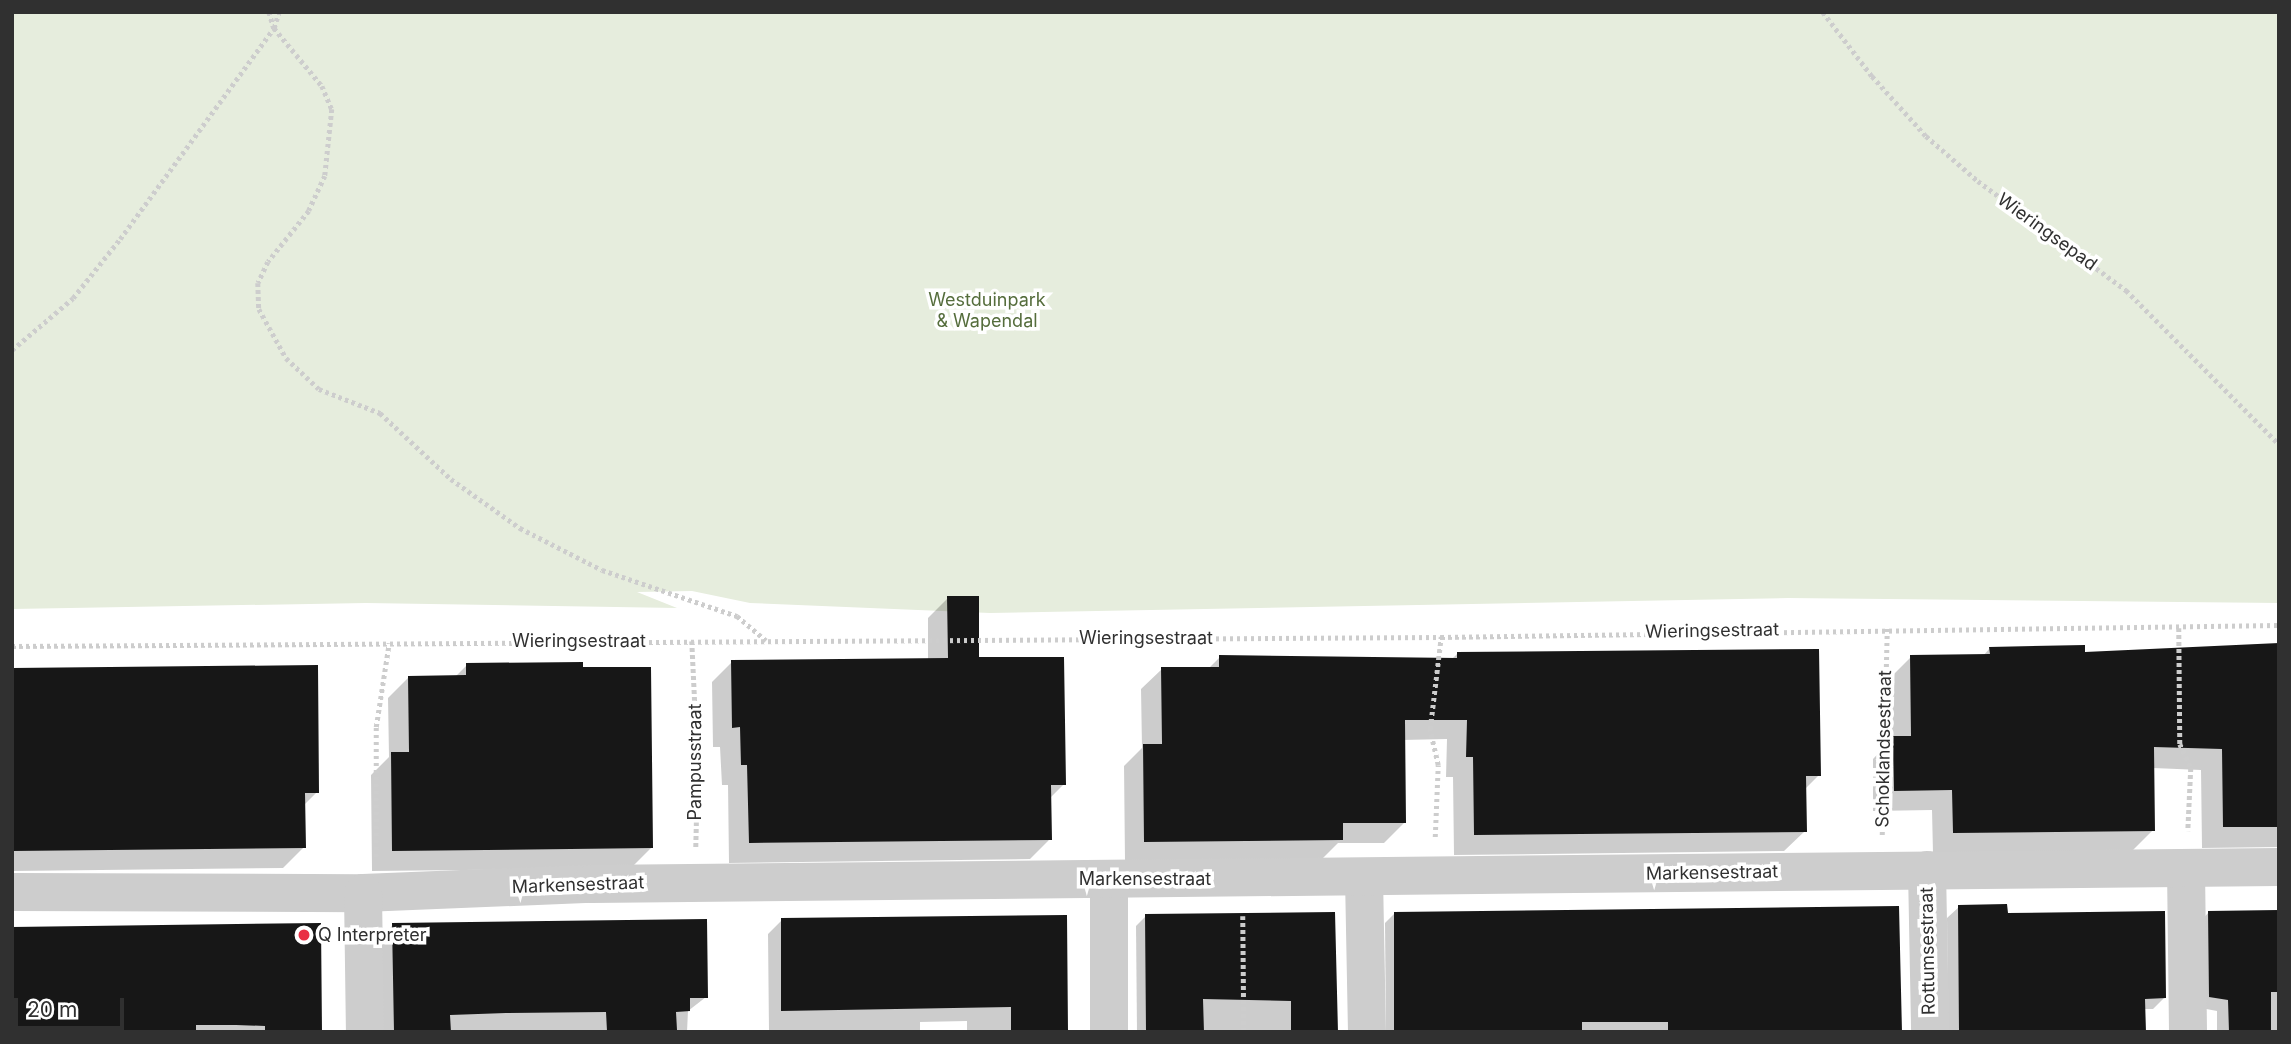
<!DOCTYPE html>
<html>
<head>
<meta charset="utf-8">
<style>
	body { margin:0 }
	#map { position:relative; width:2291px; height:1044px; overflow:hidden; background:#fff; font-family:Inter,sans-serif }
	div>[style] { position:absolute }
	.green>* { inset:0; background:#e6eddd }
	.shadow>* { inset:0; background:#0003 }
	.building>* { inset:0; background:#171717 }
	.path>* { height:4.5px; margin-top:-2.25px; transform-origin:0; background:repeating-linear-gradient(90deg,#cdcdcd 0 3.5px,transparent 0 7px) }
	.minor>* { height:38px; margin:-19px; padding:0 19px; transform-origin:19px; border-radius:19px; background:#cdcdcd }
	.dots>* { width:19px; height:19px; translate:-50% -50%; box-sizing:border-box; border:4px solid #fff; border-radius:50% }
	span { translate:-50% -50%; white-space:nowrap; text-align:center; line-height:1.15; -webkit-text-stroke:7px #fff; paint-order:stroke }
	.street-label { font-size:18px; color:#303030 }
	.park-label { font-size:18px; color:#556d3c }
	.poi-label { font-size:18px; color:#303030 }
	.left { translate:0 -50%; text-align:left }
	.frame { position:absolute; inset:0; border:14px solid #303030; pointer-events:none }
	.scale { position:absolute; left:14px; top:998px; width:110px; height:32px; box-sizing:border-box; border:4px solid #303030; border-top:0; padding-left:9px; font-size:21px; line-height:24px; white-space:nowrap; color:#303030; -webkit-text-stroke:5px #fff; paint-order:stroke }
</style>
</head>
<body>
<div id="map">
	<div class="green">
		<i style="clip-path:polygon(12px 12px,2279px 12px,2279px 603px,1788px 598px,990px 613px,750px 603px,692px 591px,637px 592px,677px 608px,366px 603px,12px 609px)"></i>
	</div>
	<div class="shadow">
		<i style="clip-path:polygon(948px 598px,977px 659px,1064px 784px,1049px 799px,1050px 839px,1030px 859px,729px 863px,728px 785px,722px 785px,720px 747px,713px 747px,712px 682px,732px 662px,928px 660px,928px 618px)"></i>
		<i style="clip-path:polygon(2279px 645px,2279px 847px,2202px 848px,2201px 770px,2153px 768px,2153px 830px,2132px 851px,1933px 854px,1932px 810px,1873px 811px,1873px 759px,1890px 741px,1890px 678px,1911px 657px,1983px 656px,1990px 648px,2084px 654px)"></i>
		<i style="clip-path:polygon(1457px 654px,1819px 775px,1804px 790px,1805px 831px,1784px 851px,1454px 855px,1453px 777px,1446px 777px,1447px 739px,1403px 740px,1404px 823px,1384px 843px,1338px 843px,1321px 860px,1125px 862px,1124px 766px,1142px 748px,1141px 689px,1162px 669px,1208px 669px,1220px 657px,1451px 660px)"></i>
		<i style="clip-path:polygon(467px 665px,652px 847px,631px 868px,372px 871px,371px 775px,389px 757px,388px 698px,409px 677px,455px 677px)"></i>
		<i style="clip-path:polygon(12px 670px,317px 792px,303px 806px,304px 847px,283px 868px,12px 871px)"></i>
		<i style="clip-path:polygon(1959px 907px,2006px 914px,2164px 998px,2153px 1009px,2145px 1009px,2145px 1032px,1948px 1032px,1947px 918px)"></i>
		<i style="clip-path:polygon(2279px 911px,2279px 1032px,2217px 1032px,2217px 1011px,2201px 1008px,2198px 924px,2209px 912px)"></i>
		<i style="clip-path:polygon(1395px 913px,1900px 1032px,1386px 1032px,1385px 923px)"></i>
		<i style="clip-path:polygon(1333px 914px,1335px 1032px,1137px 1032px,1136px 926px,1146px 916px)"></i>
		<i style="clip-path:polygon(1065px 917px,1067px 1032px,967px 1032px,967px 1021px,920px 1022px,920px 1032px,769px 1032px,768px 934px,782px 920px)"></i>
		<i style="clip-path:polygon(393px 925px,706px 997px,688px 1011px,687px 1032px,380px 1032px,379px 939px)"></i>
		<i style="clip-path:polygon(12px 928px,320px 1032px,12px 1032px)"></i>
	</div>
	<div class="building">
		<i style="clip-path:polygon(947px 596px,979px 596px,979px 657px,1064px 657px,1066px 785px,1051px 785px,1052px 840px,749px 843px,747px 765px,741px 765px,740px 727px,732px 728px,731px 660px,948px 658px)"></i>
		<i style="clip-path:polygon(2279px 643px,2279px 827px,2223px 827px,2222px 749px,2154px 747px,2155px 831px,1953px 833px,1952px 790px,1894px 791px,1893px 736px,1911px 736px,1910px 655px,1990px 654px,1989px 647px,2085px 645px,2085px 652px)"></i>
		<i style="clip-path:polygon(1819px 649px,1821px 776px,1806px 776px,1807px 832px,1474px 835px,1473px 757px,1466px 757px,1467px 720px,1405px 720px,1406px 823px,1343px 823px,1343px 840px,1144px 842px,1143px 744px,1162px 744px,1161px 667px,1219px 667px,1219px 655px,1457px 658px,1457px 652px)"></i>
		<i style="clip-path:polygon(583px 662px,583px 667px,651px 667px,653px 848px,392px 851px,391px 752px,409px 752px,408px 676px,466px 675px,466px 663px)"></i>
		<i style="clip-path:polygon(318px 665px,319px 793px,305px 793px,306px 848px,12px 851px,12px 668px)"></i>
		<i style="clip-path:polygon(2007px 904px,2008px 913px,2165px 911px,2166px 998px,2145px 999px,2146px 1032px,1959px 1032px,1958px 905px)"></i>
		<i style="clip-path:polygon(1899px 906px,1902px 1032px,1668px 1032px,1668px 1022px,1582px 1022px,1582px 1032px,1394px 1032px,1394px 912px)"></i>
		<i style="clip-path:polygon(2279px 910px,2279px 992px,2271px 992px,2271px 1032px,2229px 1032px,2228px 1000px,2209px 997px,2208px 911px)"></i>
		<i style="clip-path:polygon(1335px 912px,1338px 1032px,1291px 1032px,1291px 1001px,1203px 999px,1204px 1032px,1146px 1032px,1145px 914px)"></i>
		<i style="clip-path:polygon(1067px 915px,1068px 1032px,1011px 1032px,1011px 1007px,781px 1011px,781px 918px)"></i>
		<i style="clip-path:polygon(707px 919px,708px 998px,690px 998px,690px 1011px,676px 1012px,677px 1030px,607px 1031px,606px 1012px,506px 1013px,450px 1015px,451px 1032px,394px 1032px,392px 923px)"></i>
		<i style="clip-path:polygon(321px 923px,322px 1032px,265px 1032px,265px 1026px,236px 1025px,196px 1025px,196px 1032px,57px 1032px,57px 1027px,12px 1027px,12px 927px)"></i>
	</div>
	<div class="path">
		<i style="left:269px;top:12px;width:17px;rotate:73deg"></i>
		<i style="left:274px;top:28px;width:75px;rotate:50.4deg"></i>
		<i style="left:322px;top:86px;width:25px;rotate:67deg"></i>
		<i style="left:332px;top:109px;width:67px;rotate:96deg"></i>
		<i style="left:325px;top:176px;width:38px;rotate:115deg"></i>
		<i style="left:309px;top:211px;width:65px;rotate:128.8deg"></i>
		<i style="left:268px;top:262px;width:23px;rotate:115deg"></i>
		<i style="left:258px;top:283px;width:26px;rotate:88deg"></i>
		<i style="left:259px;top:309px;width:56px;rotate:61.1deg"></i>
		<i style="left:286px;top:358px;width:45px;rotate:43.2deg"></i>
		<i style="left:319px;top:389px;width:66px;rotate:21.5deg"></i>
		<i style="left:380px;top:413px;width:97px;rotate:42.9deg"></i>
		<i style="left:451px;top:479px;width:85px;rotate:35.4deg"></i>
		<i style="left:520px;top:528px;width:92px;rotate:27.1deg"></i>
		<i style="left:602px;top:570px;width:143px;rotate:18.8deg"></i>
		<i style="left:737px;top:616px;width:38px;rotate:40deg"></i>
		<i style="left:1823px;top:12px;width:81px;rotate:52.6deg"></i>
		<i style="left:1872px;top:76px;width:81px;rotate:48deg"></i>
		<i style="left:1926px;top:136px;width:69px;rotate:40.9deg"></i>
		<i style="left:1978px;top:181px;width:184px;rotate:36.4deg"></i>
		<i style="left:2126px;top:290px;width:217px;rotate:45.2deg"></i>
		<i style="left:12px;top:350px;width:80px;rotate:-40.4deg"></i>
		<i style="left:73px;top:298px;width:75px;rotate:-51.5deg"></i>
		<i style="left:120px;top:239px;width:261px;rotate:-53.9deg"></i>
		<i style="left:274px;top:28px;width:17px;rotate:-73deg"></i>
		<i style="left:2179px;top:628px;width:116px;rotate:89.5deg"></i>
		<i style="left:2180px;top:744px;width:26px;rotate:65deg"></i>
		<i style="left:2191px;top:768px;width:63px;rotate:92.7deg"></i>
		<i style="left:692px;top:641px;width:125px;rotate:87.3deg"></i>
		<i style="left:698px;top:766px;width:81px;rotate:91.4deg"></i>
		<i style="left:12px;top:646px;width:1429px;rotate:-0.36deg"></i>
		<i style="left:1441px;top:637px;width:838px;rotate:-0.82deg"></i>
		<i style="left:1882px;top:835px;width:207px;rotate:-88.6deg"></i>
		<i style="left:1435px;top:837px;width:72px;rotate:-87.6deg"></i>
		<i style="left:1438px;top:765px;width:37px;rotate:-103deg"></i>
		<i style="left:1430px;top:729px;width:93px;rotate:-83.2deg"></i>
		<i style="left:376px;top:857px;width:130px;rotate:-90deg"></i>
		<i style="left:376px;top:727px;width:85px;rotate:-81.2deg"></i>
		<i style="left:1243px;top:916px;width:116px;rotate:89.5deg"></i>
	</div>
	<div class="minor">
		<i style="left:2186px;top:868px;width:164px;rotate:89.3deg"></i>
		<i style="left:1927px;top:870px;width:162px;rotate:88.9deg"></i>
		<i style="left:1364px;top:877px;width:155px;rotate:88.9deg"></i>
		<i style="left:1109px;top:879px;width:153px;rotate:90deg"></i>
		<i style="left:12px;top:892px;width:351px;rotate:0.2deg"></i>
		<i style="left:363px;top:893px;width:228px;rotate:-2.3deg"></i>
		<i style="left:591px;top:884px;width:1688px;rotate:-0.58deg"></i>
		<i style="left:363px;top:893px;width:139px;rotate:89.2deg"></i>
	</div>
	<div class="dots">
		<i style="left:304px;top:935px;background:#e92f45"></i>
	</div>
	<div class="street-label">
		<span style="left:2047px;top:232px;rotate:36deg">Wieringsepad</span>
		<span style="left:1712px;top:631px;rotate:-1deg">Wieringsestraat</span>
		<span style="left:1146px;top:638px">Wieringsestraat</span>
		<span style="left:579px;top:641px">Wieringsestraat</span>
		<span style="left:1884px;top:749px;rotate:-89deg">Schoklandsestraat</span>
		<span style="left:695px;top:762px;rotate:-90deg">Pampusstraat</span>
		<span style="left:1712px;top:873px;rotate:-1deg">Markensestraat</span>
		<span style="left:1145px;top:879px">Markensestraat</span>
		<span style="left:578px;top:885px;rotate:-2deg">Markensestraat</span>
		<span style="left:1928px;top:951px;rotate:-91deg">Rottumsestraat</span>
	</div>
	<div class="park-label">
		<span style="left:987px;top:311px">Westduinpark<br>&amp; Wapendal</span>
	</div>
	<div class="poi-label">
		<span class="left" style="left:318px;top:935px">Q Interpreter</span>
	</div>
	<div class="frame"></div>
	<div class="scale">20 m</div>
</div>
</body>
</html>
